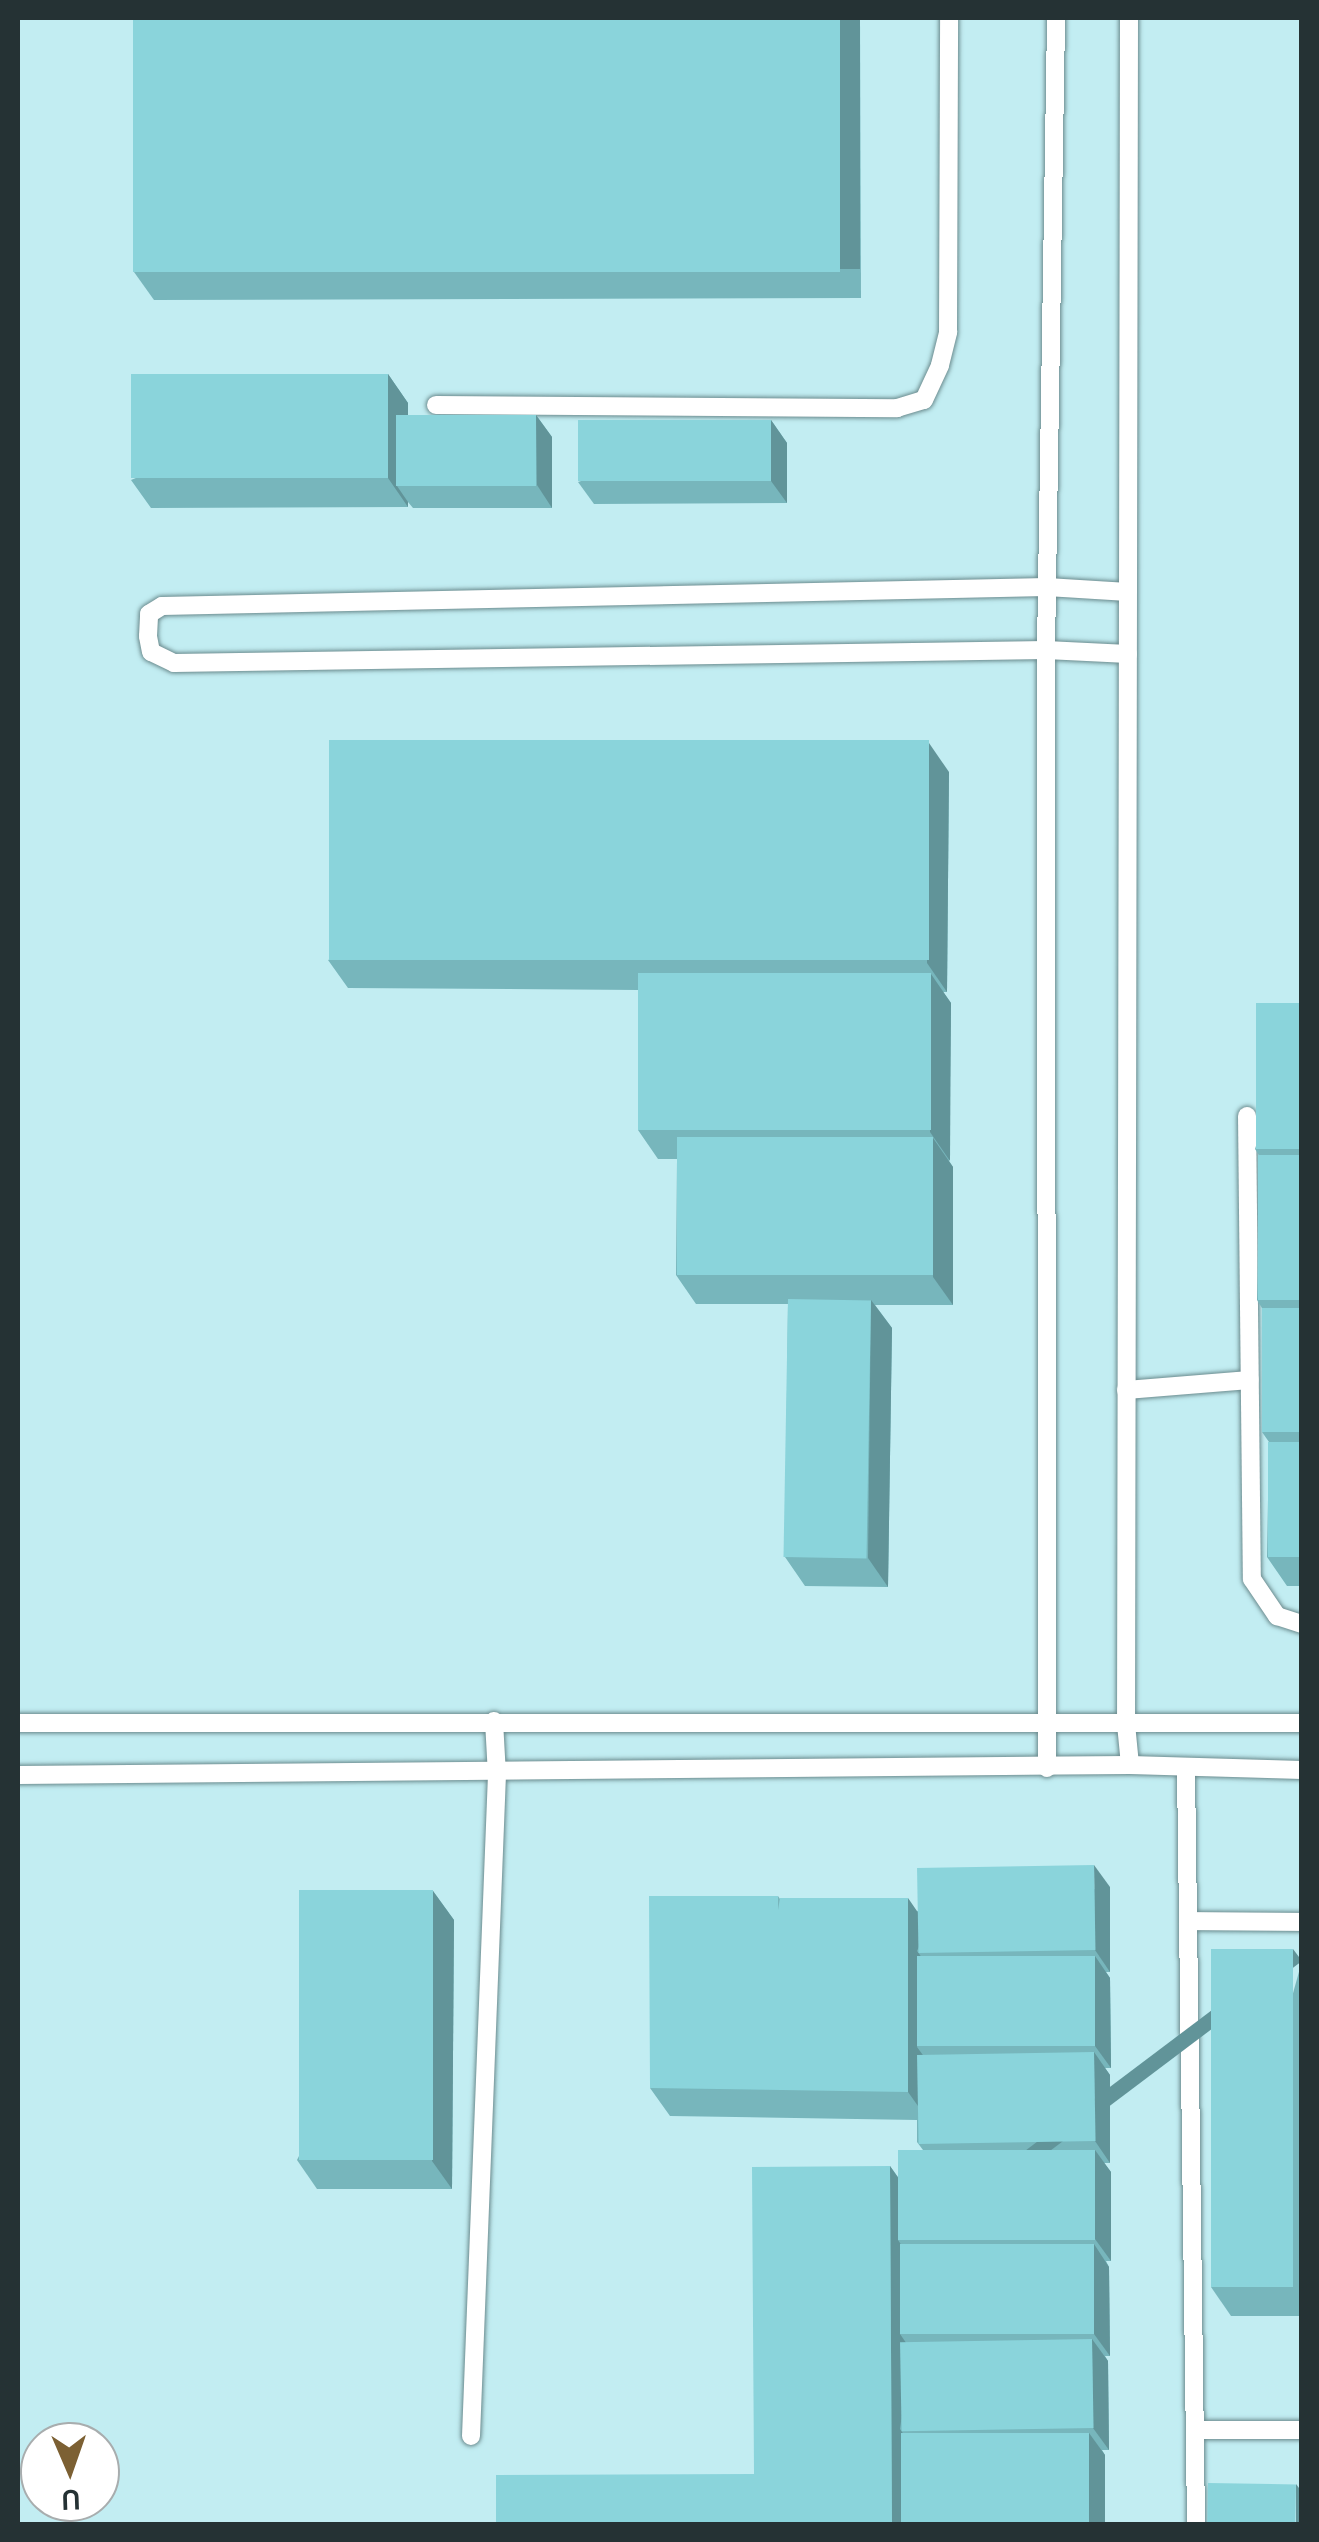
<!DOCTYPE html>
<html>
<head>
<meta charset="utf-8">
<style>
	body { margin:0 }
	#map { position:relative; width:1319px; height:2542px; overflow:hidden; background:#d8fafe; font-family:"Space Grotesk",sans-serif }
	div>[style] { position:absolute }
	.built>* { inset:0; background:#c2edf2 }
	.roads { filter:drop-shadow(0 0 2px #6b8b8e) drop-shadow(0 0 2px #6b8b8e) }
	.lane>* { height:18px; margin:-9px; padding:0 9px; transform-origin:9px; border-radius:9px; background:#fff }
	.wall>* { inset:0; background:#77b6bc }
	.shaded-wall>* { inset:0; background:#619499; transform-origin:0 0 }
	.building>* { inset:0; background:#8ad4db; transform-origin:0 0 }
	span { translate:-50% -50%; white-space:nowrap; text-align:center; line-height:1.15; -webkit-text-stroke:10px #fff; paint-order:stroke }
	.frame { position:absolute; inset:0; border:20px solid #253234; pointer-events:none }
	.north { position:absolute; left:20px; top:2422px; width:100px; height:100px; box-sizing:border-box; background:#fff; border:2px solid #a8adae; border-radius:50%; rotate:178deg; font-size:28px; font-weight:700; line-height:40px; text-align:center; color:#253234 }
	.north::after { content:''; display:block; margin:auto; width:35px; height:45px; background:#7c6033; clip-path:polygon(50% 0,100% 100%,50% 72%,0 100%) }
</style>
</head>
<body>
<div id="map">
	<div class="built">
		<i style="clip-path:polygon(evenodd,18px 18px,1301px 18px,1301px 2524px,18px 2524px,18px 18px,40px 2442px,100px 2442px,100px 2502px,40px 2502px,40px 2442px)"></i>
	</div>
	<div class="roads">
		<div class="lane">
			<i style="left:1129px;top:18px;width:1706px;rotate:90.1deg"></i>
			<i style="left:1126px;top:1724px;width:41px;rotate:84.4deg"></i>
			<i style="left:436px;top:405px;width:461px;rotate:0.4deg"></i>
			<i style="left:897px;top:408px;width:28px;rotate:-17deg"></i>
			<i style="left:924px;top:400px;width:38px;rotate:-65deg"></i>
			<i style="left:940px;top:365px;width:34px;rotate:-76deg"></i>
			<i style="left:948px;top:332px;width:314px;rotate:-89.8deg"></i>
			<i style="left:1128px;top:654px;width:82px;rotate:-177.2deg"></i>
			<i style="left:1046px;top:650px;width:872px;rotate:179.15deg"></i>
			<i style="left:174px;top:663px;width:25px;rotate:-154deg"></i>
			<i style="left:151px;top:652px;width:16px;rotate:-101deg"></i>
			<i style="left:148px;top:636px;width:22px;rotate:-87deg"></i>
			<i style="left:149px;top:614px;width:15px;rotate:-32deg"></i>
			<i style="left:162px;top:606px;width:885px;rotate:-1.23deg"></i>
			<i style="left:1047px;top:587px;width:81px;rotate:3.5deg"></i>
			<i style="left:1247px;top:1116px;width:463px;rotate:89.4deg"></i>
			<i style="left:1252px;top:1579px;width:45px;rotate:56deg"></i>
			<i style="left:1277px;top:1616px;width:26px;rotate:18deg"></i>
			<i style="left:1126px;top:1390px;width:124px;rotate:-4.6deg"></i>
			<i style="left:18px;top:1723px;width:1284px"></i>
			<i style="left:1047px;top:1768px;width:1118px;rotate:-90.05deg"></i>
			<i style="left:1046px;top:650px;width:632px;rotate:-89.09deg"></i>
			<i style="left:1186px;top:1769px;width:755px;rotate:89.24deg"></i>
			<i style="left:18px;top:1775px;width:1112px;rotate:-0.52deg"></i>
			<i style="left:1130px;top:1765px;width:172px;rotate:1.7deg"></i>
			<i style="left:1188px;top:1921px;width:114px;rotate:0.5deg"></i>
			<i style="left:1197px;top:2430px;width:105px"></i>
			<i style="left:471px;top:2436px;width:662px;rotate:-87.75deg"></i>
			<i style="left:497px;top:1775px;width:54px;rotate:-93.2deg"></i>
		</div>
	</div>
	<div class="wall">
		<i style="clip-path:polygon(860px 18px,861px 298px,154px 300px,134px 272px)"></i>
		<i style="clip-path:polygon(388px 374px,408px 403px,408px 415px,536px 415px,552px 437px,552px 508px,413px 508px,408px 502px,408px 507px,151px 508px,131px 480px)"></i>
		<i style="clip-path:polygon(771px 420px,787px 443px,787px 503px,594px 504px,578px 482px)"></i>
		<i style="clip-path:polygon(949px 772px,947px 992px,943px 992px,951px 1003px,949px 1161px,953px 1167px,953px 1305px,875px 1305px,892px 1328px,888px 1587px,805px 1586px,785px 1557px,788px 1304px,696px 1304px,676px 1275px,677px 1159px,658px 1159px,638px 1130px,638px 990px,348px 988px,328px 960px)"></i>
		<i style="clip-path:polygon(1302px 1003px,1302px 1586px,1287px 1586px,1267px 1557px,1269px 1442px,1262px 1432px,1262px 1308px,1257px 1300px,1259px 1155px,1255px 1149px)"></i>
		<i style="clip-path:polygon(1110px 1887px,1110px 1972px,1106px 1972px,1110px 1978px,1111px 2068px,1105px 2068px,1110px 2075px,1110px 2163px,1104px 2163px,1111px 2172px,1111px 2261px,1106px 2261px,1109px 2267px,1110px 2356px,1105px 2356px,1108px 2361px,1109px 2450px,1102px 2450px,1105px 2455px,1105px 2524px,496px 2524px,754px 2474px,890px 2166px,898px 2177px,923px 2150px,917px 2142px,917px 2120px,670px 2116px,650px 2088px,778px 1896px,780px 1899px,917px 1911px)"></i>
		<i style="clip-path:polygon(433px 1891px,454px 1920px,452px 2189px,317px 2189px,297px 2160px)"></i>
		<i style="clip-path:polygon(1302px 1961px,1302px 2316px,1231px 2316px,1211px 2287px)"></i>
	</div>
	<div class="shaded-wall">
		<i style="left:840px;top:18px;width:20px;height:251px"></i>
		<i style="clip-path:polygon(388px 374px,408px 403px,408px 486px,397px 486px,408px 502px,408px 507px,388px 478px)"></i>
		<i style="clip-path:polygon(536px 415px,552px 437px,552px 508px,537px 485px)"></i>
		<i style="clip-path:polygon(771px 420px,787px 443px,787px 503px,771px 481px)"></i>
		<i style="clip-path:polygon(929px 743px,949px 772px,947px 992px,927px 963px)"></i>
		<i style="clip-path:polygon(931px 974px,951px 1003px,950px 1161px,930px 1132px)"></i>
		<i style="clip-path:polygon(933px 1138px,953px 1167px,953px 1305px,933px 1277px)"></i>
		<i style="clip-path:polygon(871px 1300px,892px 1328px,888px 1587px,868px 1558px)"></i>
		<i style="clip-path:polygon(1094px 1865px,1110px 1887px,1110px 1972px,1095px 1950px)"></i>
		<i style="clip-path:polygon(433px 1891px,454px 1920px,452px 2189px,432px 2161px)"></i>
		<i style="clip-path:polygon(908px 1898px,928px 1927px,917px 1951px,928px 1966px,917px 2047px,928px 2062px,928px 2120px,908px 2092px)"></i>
		<i style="left:1293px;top:1949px;width:15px;height:339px;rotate:53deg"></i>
		<i style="clip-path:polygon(1095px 1956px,1110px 1978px,1111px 2068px,1095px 2046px)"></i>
		<i style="clip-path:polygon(1094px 2052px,1110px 2075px,1110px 2163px,1095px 2141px)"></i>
		<i style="clip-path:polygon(1095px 2150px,1111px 2172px,1111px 2261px,1095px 2239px)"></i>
		<i style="clip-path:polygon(890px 2166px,910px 2195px,898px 2240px,910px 2258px,900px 2334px,911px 2350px,900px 2429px,911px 2445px,912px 2524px,892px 2524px)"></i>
		<i style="clip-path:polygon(1094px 2244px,1109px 2267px,1110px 2356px,1094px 2334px)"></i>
		<i style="clip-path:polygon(1092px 2339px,1108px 2361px,1109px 2450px,1093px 2428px)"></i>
		<i style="clip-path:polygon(1089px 2433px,1105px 2455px,1105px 2524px,1090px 2524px,1089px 2523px)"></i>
		<i style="clip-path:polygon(1296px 2484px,1302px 2492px,1302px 2524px,1296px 2524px)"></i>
	</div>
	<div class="building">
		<i style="left:133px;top:18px;width:707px;height:254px"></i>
		<i style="left:388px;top:374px;width:104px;height:257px;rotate:90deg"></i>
		<i style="left:396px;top:415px;width:140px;height:71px"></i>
		<i style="left:771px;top:420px;width:61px;height:193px;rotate:90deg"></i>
		<i style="left:329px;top:740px;width:600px;height:220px"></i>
		<i style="left:638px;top:973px;width:293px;height:157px"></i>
		<i style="left:1256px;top:1003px;width:46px;height:146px"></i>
		<i style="left:677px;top:1137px;width:256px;height:138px"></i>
		<i style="left:1258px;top:1155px;width:44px;height:145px"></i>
		<i style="left:788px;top:1299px;width:83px;height:258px;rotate:1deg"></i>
		<i style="left:1262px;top:1308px;width:40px;height:124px"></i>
		<i style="left:1268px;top:1442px;width:34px;height:115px"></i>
		<i style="left:1094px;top:1865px;width:85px;height:177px;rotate:89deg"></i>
		<i style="left:299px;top:1890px;width:134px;height:270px"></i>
		<i style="clip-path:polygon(649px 1896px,778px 1896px,778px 1910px,780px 1898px,908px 1898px,908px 2092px,650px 2088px)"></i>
		<i style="left:1211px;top:1949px;width:82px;height:338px"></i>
		<i style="left:1095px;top:1956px;width:90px;height:178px;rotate:90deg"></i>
		<i style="left:1094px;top:2052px;width:89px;height:177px;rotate:89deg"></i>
		<i style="left:898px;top:2150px;width:197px;height:90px"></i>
		<i style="clip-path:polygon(890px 2166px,892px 2524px,496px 2524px,496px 2475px,754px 2474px,752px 2167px)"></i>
		<i style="left:1094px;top:2244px;width:90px;height:194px;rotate:90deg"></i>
		<i style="left:1092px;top:2339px;width:89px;height:192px;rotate:89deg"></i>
		<i style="left:1089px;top:2433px;width:90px;height:188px;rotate:90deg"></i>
		<i style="left:1208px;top:2483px;width:88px;height:41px;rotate:1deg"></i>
	</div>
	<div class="frame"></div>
	<div class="north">U</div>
</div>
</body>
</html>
